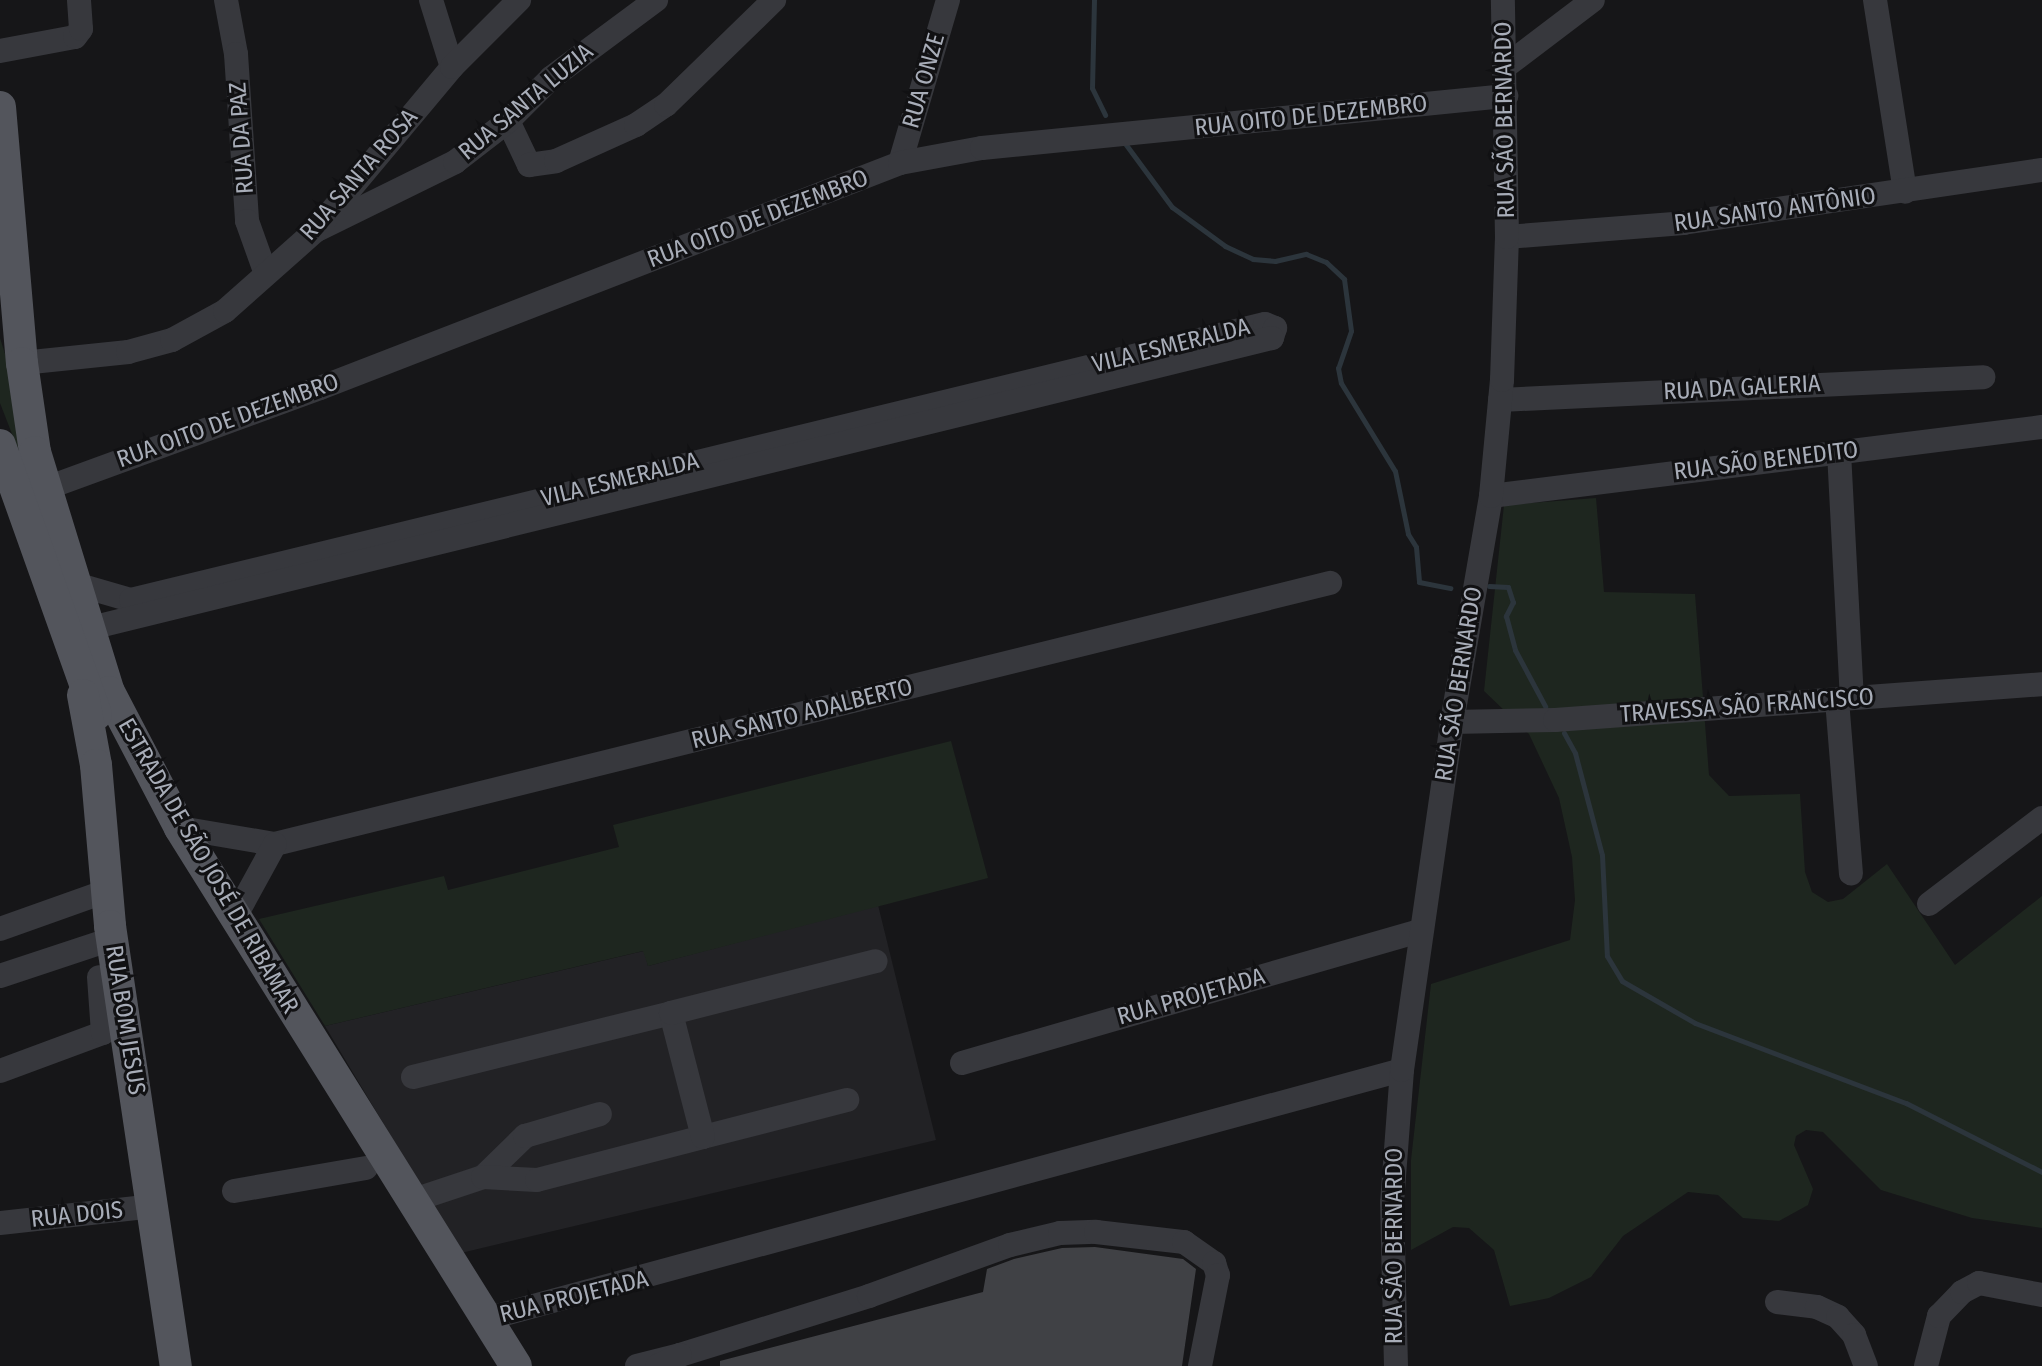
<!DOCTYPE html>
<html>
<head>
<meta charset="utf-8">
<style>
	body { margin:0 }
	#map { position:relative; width:2042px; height:1366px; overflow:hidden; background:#161618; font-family:"Fira Sans Condensed",sans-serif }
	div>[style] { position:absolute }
	.built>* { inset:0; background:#222225 }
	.green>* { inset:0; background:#1e261f }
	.stream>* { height:5px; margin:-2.5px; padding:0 2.5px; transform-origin:2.5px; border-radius:2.5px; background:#2c353c }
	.building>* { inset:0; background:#404145 }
	.minor>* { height:24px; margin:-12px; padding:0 12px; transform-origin:12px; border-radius:12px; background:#37383d }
	.major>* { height:32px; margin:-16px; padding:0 16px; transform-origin:16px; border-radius:16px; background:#53555c }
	span { translate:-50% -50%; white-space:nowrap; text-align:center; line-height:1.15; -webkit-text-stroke:6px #111113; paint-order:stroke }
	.street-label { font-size:24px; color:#a8adb8 }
</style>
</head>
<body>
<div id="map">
	<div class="built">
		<i style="clip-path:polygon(878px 905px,936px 1140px,461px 1253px,325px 1026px,644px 951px,648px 966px)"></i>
	</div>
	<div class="green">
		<i style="clip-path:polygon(0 338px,6px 357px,38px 501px,0 403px)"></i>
		<i style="clip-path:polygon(1596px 498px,1604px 592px,1695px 594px,1709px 775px,1729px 796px,1800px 794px,1805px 872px,1812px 892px,1828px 902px,1843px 899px,1887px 864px,1955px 965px,2042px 896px,2042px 1228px,1972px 1218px,1881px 1190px,1823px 1132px,1806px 1130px,1796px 1136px,1794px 1145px,1813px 1189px,1808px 1205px,1779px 1221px,1743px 1218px,1718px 1195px,1688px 1192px,1623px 1236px,1591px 1277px,1549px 1298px,1510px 1306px,1494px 1250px,1469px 1228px,1453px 1227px,1411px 1250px,1411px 1160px,1431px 984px,1570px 940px,1575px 900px,1572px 857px,1559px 798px,1529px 734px,1484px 691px,1504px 505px)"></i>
		<i style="clip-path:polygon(951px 741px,988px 878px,648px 966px,643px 951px,325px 1026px,259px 919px,444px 876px,448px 890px,619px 847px,613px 825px)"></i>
	</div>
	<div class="stream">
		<i style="left:1094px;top:0;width:88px;rotate:91.3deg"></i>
		<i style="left:1092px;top:88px;width:30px;rotate:64deg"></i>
		<i style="left:1124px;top:142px;width:81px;rotate:53.6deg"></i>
		<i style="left:1172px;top:207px;width:66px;rotate:36.3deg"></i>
		<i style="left:1225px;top:246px;width:31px;rotate:25deg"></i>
		<i style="left:1253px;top:259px;width:22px;rotate:5deg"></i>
		<i style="left:1275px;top:261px;width:32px;rotate:-13deg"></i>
		<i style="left:1306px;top:254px;width:22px;rotate:22deg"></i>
		<i style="left:1326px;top:262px;width:25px;rotate:43deg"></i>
		<i style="left:1344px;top:279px;width:52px;rotate:82.3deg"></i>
		<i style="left:1351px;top:331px;width:39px;rotate:109deg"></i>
		<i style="left:1338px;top:368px;width:15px;rotate:79deg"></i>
		<i style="left:1341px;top:383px;width:103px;rotate:58.5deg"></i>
		<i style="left:1395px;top:471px;width:64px;rotate:78.3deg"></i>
		<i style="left:1408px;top:534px;width:15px;rotate:58deg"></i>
		<i style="left:1416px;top:547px;width:35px;rotate:85deg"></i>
		<i style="left:1419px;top:582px;width:32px;rotate:11deg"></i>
		<i style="left:1489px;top:586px;width:19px;rotate:3deg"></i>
		<i style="left:1508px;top:587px;width:16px;rotate:72deg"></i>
		<i style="left:1513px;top:602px;width:16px;rotate:117deg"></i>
		<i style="left:1506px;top:616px;width:35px;rotate:75deg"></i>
		<i style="left:1515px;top:650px;width:64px;rotate:61.8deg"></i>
		<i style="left:1564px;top:733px;width:23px;rotate:61deg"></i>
		<i style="left:1575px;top:753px;width:106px;rotate:75.2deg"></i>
		<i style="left:1602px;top:855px;width:101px;rotate:87.2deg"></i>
		<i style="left:1607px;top:956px;width:29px;rotate:59deg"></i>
		<i style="left:1622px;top:981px;width:84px;rotate:29.9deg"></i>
		<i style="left:1695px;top:1023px;width:226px;rotate:20.8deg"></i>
		<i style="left:1906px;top:1103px;width:153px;rotate:26.9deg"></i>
	</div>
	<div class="building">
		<i style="clip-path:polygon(1095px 1247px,1183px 1259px,1196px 1269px,1182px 1366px,720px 1366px,720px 1361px,983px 1292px,987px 1269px,1014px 1259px,1062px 1248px)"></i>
	</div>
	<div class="minor">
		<i style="left:226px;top:0;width:55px;rotate:79.5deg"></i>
		<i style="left:236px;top:54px;width:167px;rotate:86.2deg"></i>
		<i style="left:247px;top:221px;width:56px;rotate:70.3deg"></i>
		<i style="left:431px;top:0;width:70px;rotate:72.6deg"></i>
		<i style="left:1875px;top:0;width:194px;rotate:81.1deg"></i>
		<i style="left:0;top:51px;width:76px;rotate:-10.6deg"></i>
		<i style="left:75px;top:37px;width:10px;rotate:-53deg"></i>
		<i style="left:81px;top:29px;width:29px;rotate:-94deg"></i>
		<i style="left:1506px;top:66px;width:109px;rotate:-37.2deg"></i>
		<i style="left:508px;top:121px;width:49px;rotate:64.5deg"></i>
		<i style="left:529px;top:165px;width:27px;rotate:-8deg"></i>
		<i style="left:556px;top:161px;width:88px;rotate:-24.2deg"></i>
		<i style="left:636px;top:125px;width:36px;rotate:-34deg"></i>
		<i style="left:666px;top:105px;width:151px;rotate:-44.2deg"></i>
		<i style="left:900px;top:163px;width:170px;rotate:-73.6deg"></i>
		<i style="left:319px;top:229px;width:152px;rotate:-26.2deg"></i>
		<i style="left:455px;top:162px;width:67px;rotate:-37.7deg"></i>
		<i style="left:508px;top:121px;width:61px;rotate:-45deg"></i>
		<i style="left:551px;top:78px;width:131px;rotate:-36.6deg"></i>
		<i style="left:1507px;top:237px;width:177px;rotate:-4.5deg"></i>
		<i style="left:1683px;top:223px;width:363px;rotate:-8.4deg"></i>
		<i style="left:22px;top:363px;width:107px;rotate:-5.9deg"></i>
		<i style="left:128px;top:352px;width:46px;rotate:-15.3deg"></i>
		<i style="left:172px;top:340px;width:60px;rotate:-28.7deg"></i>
		<i style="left:225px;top:311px;width:120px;rotate:-41.6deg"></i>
		<i style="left:315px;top:231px;width:214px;rotate:-50.1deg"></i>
		<i style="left:452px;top:67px;width:95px;rotate:-45deg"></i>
		<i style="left:1500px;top:400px;width:484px;rotate:-2.7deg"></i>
		<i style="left:1839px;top:452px;width:245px;rotate:87deg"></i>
		<i style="left:44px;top:489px;width:294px;rotate:-20.1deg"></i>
		<i style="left:320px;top:388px;width:622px;rotate:-21.2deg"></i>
		<i style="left:900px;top:163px;width:83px;rotate:-10.4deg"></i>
		<i style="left:982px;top:148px;width:527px;rotate:-5.67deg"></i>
		<i style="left:1491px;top:496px;width:555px;rotate:-7.14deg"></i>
		<i style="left:72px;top:583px;width:61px;rotate:16.1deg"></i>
		<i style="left:131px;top:600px;width:1167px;rotate:-13.68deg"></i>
		<i style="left:1265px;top:324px;width:11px;rotate:22deg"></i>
		<i style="left:1275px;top:328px;width:10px;rotate:107deg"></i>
		<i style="left:1272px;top:338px;width:1221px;rotate:166.21deg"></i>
		<i style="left:1837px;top:700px;width:174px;rotate:85.4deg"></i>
		<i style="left:1452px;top:722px;width:103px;rotate:-1.1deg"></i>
		<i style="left:1555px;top:720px;width:488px;rotate:-4.2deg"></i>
		<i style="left:180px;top:828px;width:96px;rotate:9.6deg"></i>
		<i style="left:275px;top:844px;width:1087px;rotate:-13.9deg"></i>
		<i style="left:1929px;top:904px;width:142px;rotate:-37.3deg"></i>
		<i style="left:235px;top:917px;width:83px;rotate:-61.3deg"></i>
		<i style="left:0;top:929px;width:114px;rotate:-19.6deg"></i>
		<i style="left:0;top:976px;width:118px;rotate:-18.3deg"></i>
		<i style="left:962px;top:1063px;width:477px;rotate:-16.1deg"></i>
		<i style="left:0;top:1071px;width:110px;rotate:-20.3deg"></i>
		<i style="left:103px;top:1033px;width:56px;rotate:-94.1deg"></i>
		<i style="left:413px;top:1077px;width:266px;rotate:-13.9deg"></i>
		<i style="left:703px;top:1137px;width:149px;rotate:-14.4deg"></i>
		<i style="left:483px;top:1177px;width:59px;rotate:-44.3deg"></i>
		<i style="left:525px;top:1136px;width:78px;rotate:-16.3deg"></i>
		<i style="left:234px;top:1191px;width:134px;rotate:-9.9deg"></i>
		<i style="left:411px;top:1201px;width:76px;rotate:-18.4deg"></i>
		<i style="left:483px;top:1177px;width:54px;rotate:3.2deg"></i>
		<i style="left:537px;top:1180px;width:171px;rotate:-14.5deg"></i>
		<i style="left:703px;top:1137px;width:128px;rotate:-104.5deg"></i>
		<i style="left:671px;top:1013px;width:211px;rotate:-14.2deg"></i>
		<i style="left:0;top:1223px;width:155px;rotate:-6.3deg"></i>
		<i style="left:1777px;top:1302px;width:40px;rotate:7.1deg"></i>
		<i style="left:1817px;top:1307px;width:23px;rotate:25deg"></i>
		<i style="left:1838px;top:1317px;width:24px;rotate:48deg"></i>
		<i style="left:1854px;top:1335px;width:33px;rotate:69deg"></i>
		<i style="left:486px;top:1319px;width:949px;rotate:-15.21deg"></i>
		<i style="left:680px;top:1355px;width:198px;rotate:-17.3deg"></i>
		<i style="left:869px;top:1296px;width:150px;rotate:-19.9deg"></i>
		<i style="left:1010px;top:1245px;width:51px;rotate:-13.5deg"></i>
		<i style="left:1060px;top:1233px;width:36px;rotate:-2deg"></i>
		<i style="left:1096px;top:1232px;width:89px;rotate:6.5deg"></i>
		<i style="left:1184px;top:1242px;width:37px;rotate:35deg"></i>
		<i style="left:1214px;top:1263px;width:13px;rotate:72deg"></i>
		<i style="left:1218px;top:1275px;width:93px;rotate:101.2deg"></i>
		<i style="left:637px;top:1366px;width:44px;rotate:-14.3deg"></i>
		<i style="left:680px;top:1355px;width:25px;rotate:154deg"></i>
		<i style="left:1396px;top:1366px;width:163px;rotate:-91.4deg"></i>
		<i style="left:1392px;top:1203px;width:133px;rotate:-85.7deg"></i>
		<i style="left:1402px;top:1070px;width:352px;rotate:-81.8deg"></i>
		<i style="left:1452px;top:722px;width:229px;rotate:-80.2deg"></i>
		<i style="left:1491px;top:496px;width:117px;rotate:-84.6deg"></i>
		<i style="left:1502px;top:380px;width:143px;rotate:-88deg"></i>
		<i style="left:1507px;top:237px;width:237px;rotate:-91deg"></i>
		<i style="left:1926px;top:1366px;width:52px;rotate:-75.4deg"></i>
		<i style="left:1939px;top:1316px;width:33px;rotate:-46deg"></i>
		<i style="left:1962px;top:1292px;width:19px;rotate:-28deg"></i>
		<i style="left:1979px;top:1283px;width:64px;rotate:10.8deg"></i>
	</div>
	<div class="major">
		<i style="left:0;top:107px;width:257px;rotate:85.1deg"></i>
		<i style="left:22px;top:363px;width:90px;rotate:81.7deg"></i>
		<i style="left:35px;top:452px;width:251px;rotate:72.9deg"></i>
		<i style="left:109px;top:692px;width:153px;rotate:62.4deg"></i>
		<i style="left:180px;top:828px;width:634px;rotate:58.01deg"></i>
		<i style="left:0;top:445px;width:286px;rotate:70.4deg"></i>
		<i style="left:83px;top:695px;width:71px;rotate:79.5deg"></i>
		<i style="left:96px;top:765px;width:162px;rotate:85deg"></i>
		<i style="left:110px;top:926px;width:445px;rotate:81.5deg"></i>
	</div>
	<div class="street-label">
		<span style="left:924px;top:81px;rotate:-74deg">RUA ONZE</span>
		<span style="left:526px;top:102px;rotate:-40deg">RUA SANTA LUZIA</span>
		<span style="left:1311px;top:116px;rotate:-6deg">RUA OITO DE DEZEMBRO</span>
		<span style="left:1505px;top:120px;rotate:-91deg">RUA SÃO BERNARDO</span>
		<span style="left:242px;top:138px;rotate:-94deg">RUA DA PAZ</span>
		<span style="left:359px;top:175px;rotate:-49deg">RUA SANTA ROSA</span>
		<span style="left:1775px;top:210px;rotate:-8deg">RUA SANTO ANTÔNIO</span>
		<span style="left:758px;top:219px;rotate:-21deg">RUA OITO DE DEZEMBRO</span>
		<span style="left:1171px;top:346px;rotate:-14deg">VILA ESMERALDA</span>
		<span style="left:1742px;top:388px;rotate:-3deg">RUA DA GALERIA</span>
		<span style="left:228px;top:421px;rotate:-20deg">RUA OITO DE DEZEMBRO</span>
		<span style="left:1766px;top:461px;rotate:-7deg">RUA SÃO BENEDITO</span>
		<span style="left:620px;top:480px;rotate:-14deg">VILA ESMERALDA</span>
		<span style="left:1459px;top:684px;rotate:-81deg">RUA SÃO BERNARDO</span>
		<span style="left:1747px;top:706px;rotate:-4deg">TRAVESSA SÃO FRANCISCO</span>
		<span style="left:802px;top:714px;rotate:-14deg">RUA SANTO ADALBERTO</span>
		<span style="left:208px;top:866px;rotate:60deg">ESTRADA DE SÃO JOSÉ DE RIBAMAR</span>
		<span style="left:1191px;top:997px;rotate:-16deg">RUA PROJETADA</span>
		<span style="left:125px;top:1020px;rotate:81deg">RUA BOM JESUS</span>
		<span style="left:77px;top:1215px;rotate:-6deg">RUA DOIS</span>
		<span style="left:1395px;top:1246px;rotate:-90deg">RUA SÃO BERNARDO</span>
		<span style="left:574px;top:1297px;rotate:-14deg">RUA PROJETADA</span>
	</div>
</div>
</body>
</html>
